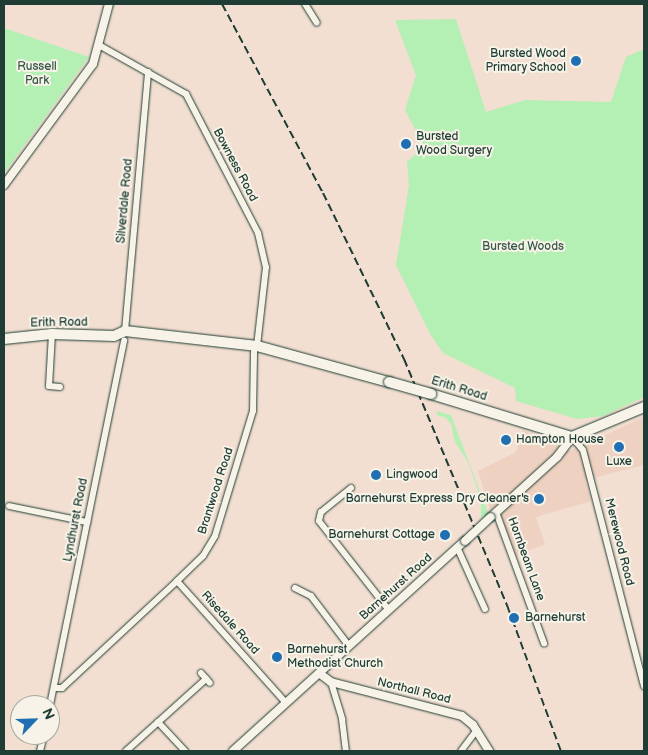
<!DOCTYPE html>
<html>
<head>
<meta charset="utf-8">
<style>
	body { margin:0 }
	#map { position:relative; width:648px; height:755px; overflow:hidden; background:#f2dfd1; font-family:"Balsamiq Sans",sans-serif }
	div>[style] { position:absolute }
	.built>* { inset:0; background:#eed1c0 }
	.green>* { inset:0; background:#b4efb4 }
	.roads { filter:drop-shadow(0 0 1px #1f3d34) drop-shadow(0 0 1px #1f3d34) }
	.minor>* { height:6px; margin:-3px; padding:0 3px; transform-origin:3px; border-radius:3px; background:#f7f3e8 }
	.tertiary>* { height:8px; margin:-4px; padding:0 4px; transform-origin:4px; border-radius:4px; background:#f7f3e8 }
	.primary>* { height:10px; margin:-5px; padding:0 5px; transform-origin:5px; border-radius:5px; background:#f7f3e8 }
	.rail>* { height:2px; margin-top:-1px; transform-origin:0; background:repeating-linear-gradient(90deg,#1f3d34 0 8px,transparent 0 12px) }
	.bridges { filter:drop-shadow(0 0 1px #1f3d34) drop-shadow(0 0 1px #1f3d34) }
	.tertiary-bridge>* { height:8px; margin:-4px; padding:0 4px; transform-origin:4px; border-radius:4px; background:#f7f3e8 }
	.primary-bridge>* { height:10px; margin:-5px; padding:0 5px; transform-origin:5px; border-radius:5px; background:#f7f3e8 }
	.dots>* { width:14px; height:14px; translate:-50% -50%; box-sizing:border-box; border:2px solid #f7f3e8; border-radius:50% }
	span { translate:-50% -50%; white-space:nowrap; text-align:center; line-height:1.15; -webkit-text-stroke:4px #f7f3e8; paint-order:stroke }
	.poi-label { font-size:12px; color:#1f3d34 }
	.right { translate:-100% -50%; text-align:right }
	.left { translate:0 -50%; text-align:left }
	.park-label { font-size:12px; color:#355847 }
	.street-label { font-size:12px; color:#1f3d34 }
	.frame { position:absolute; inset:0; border:5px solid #1f3d34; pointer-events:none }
	.north { position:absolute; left:10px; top:695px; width:50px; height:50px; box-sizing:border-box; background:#f7f3e8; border:1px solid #a1aaa0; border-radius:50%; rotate:66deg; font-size:14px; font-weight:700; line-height:20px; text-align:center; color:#1f3d34 }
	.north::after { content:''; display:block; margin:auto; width:18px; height:22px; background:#1f6fb2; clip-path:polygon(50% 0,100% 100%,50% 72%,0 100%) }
</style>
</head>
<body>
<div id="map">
	<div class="built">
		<i style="clip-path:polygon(644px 417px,644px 465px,585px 480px,591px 501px,536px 517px,545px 544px,516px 556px,497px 506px,490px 510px,478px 471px,516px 452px,523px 430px,570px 451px)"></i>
	</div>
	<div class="green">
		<i style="clip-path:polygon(456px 19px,486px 112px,525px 100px,611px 102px,626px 57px,644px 49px,644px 397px,603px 416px,577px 419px,516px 401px,515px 388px,443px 353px,430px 334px,396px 265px,409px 185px,407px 162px,424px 146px,405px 110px,416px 75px,395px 20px)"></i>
		<i style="clip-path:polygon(4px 28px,89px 57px,4px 173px)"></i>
		<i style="clip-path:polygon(436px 411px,451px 415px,488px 513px,481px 519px,481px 499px,468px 462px,455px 442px,451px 424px,445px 417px,438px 416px)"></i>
	</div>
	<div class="roads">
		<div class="minor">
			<i style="left:305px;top:4px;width:22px;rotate:58deg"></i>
			<i style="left:99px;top:45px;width:100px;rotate:29.4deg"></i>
			<i style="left:186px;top:94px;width:157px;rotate:62.6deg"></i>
			<i style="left:258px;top:233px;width:35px;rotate:77deg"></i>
			<i style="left:266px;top:267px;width:80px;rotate:96.5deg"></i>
			<i style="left:125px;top:331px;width:260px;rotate:-84.9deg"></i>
			<i style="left:52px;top:334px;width:52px;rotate:93.3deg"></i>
			<i style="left:49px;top:386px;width:11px;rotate:5deg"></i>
			<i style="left:572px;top:437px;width:17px;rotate:50deg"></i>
			<i style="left:583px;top:450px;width:244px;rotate:75.5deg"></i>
			<i style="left:351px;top:488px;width:38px;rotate:141deg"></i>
			<i style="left:321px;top:512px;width:9px;rotate:103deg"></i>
			<i style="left:319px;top:521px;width:112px;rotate:51.9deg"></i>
			<i style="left:9px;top:506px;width:80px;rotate:11.6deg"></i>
			<i style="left:496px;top:512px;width:140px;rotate:69.9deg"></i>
			<i style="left:457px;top:547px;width:68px;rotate:65.7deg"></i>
			<i style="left:177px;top:581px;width:164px;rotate:48.2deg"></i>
			<i style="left:295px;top:588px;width:18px;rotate:27deg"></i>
			<i style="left:311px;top:596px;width:63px;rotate:52.8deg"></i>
			<i style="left:201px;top:673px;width:13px;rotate:48deg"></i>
			<i style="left:331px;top:682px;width:39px;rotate:73deg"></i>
			<i style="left:342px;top:719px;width:32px;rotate:83deg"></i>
			<i style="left:54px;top:688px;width:8px"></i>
			<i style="left:62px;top:688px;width:157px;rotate:-42.9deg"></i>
			<i style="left:177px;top:581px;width:36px;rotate:-44deg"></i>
			<i style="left:203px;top:556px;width:23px;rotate:-59deg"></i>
			<i style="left:215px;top:536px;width:131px;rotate:-73.1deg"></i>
			<i style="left:253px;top:411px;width:60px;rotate:-89deg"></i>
			<i style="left:50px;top:705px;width:372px;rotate:-78.5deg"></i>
			<i style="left:158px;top:722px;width:40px;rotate:47deg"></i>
			<i style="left:40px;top:751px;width:16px;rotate:-76deg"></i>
			<i style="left:126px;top:751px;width:108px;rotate:-42deg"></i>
			<i style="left:461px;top:751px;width:26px;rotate:-53deg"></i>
		</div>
		<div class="tertiary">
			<i style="left:4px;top:185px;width:150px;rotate:-53.7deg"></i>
			<i style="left:93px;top:64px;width:62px;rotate:-75.1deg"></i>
			<i style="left:491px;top:517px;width:89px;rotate:-42.3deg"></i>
			<i style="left:557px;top:457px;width:25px;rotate:-53deg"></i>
			<i style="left:319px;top:673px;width:15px;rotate:37deg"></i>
			<i style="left:331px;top:682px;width:135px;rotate:14.5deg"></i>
			<i style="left:462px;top:716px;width:14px;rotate:39deg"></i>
			<i style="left:473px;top:725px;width:31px;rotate:58deg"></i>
			<i style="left:233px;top:751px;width:313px;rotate:-42.2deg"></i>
		</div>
		<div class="primary">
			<i style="left:4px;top:339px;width:48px;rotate:-5.9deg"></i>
			<i style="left:52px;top:334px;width:62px;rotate:1.8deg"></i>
			<i style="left:114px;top:336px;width:12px;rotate:-24deg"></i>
			<i style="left:125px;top:331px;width:133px;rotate:6.5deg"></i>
			<i style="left:257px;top:346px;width:137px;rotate:15.3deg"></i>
			<i style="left:431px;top:394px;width:147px;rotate:17deg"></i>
			<i style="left:572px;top:437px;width:78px;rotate:-22.6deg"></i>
		</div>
	</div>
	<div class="rail">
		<i style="left:222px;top:4px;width:214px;rotate:61.9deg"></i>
		<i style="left:323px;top:193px;width:185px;rotate:64deg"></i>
		<i style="left:404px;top:359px;width:270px;rotate:67.3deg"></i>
		<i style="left:508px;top:608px;width:153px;rotate:69.7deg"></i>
	</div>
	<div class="bridges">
		<div class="tertiary-bridge">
			<i style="left:465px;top:541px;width:35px;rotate:-43deg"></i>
		</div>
		<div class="primary-bridge">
			<i style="left:389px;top:382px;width:44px;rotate:15.9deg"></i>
		</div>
	</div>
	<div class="dots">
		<i style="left:576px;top:61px;background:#1f6fb2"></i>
		<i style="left:406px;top:144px;background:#1f6fb2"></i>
		<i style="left:506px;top:440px;background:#1f6fb2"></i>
		<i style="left:619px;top:447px;background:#1f6fb2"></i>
		<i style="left:376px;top:475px;background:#1f6fb2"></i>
		<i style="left:539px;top:499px;background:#1f6fb2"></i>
		<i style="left:445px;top:535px;background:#1f6fb2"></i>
		<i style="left:514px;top:618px;background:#1f6fb2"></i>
		<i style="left:277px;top:657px;background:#1f6fb2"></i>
	</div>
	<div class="poi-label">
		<span class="right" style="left:566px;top:61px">Bursted Wood<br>Primary School</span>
		<span class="left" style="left:416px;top:144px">Bursted<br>Wood Surgery</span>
		<span class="left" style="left:516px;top:440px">Hampton House</span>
		<span style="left:619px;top:462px">Luxe</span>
		<span class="left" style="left:386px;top:475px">Lingwood</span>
		<span class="right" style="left:529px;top:499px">Barnehurst Express Dry Cleaner's</span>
		<span class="right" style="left:435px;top:535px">Barnehurst Cottage</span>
		<span class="left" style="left:525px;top:618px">Barnehurst</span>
		<span class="left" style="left:287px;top:657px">Barnehurst<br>Methodist Church</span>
	</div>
	<div class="park-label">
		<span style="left:37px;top:74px">Russell<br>Park</span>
		<span style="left:523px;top:247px">Bursted Woods</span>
	</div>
	<div class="street-label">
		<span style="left:235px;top:165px;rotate:62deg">Bowness Road</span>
		<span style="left:125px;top:201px;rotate:-85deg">Silverdale Road</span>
		<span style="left:59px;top:323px;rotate:-1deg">Erith Road</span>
		<span style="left:459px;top:389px;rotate:17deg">Erith Road</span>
		<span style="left:216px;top:491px;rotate:-72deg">Brantwood Road</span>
		<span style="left:76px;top:520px;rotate:-79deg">Lyndhurst Road</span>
		<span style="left:619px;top:542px;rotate:76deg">Merewood Road</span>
		<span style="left:526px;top:559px;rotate:70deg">Hornbeam Lane</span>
		<span style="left:396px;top:587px;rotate:-42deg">Barnehurst Road</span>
		<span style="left:230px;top:623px;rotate:48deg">Risedale Road</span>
		<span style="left:414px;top:691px;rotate:14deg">Northall Road</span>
	</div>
	<div class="frame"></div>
	<div class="north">N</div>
</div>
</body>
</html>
